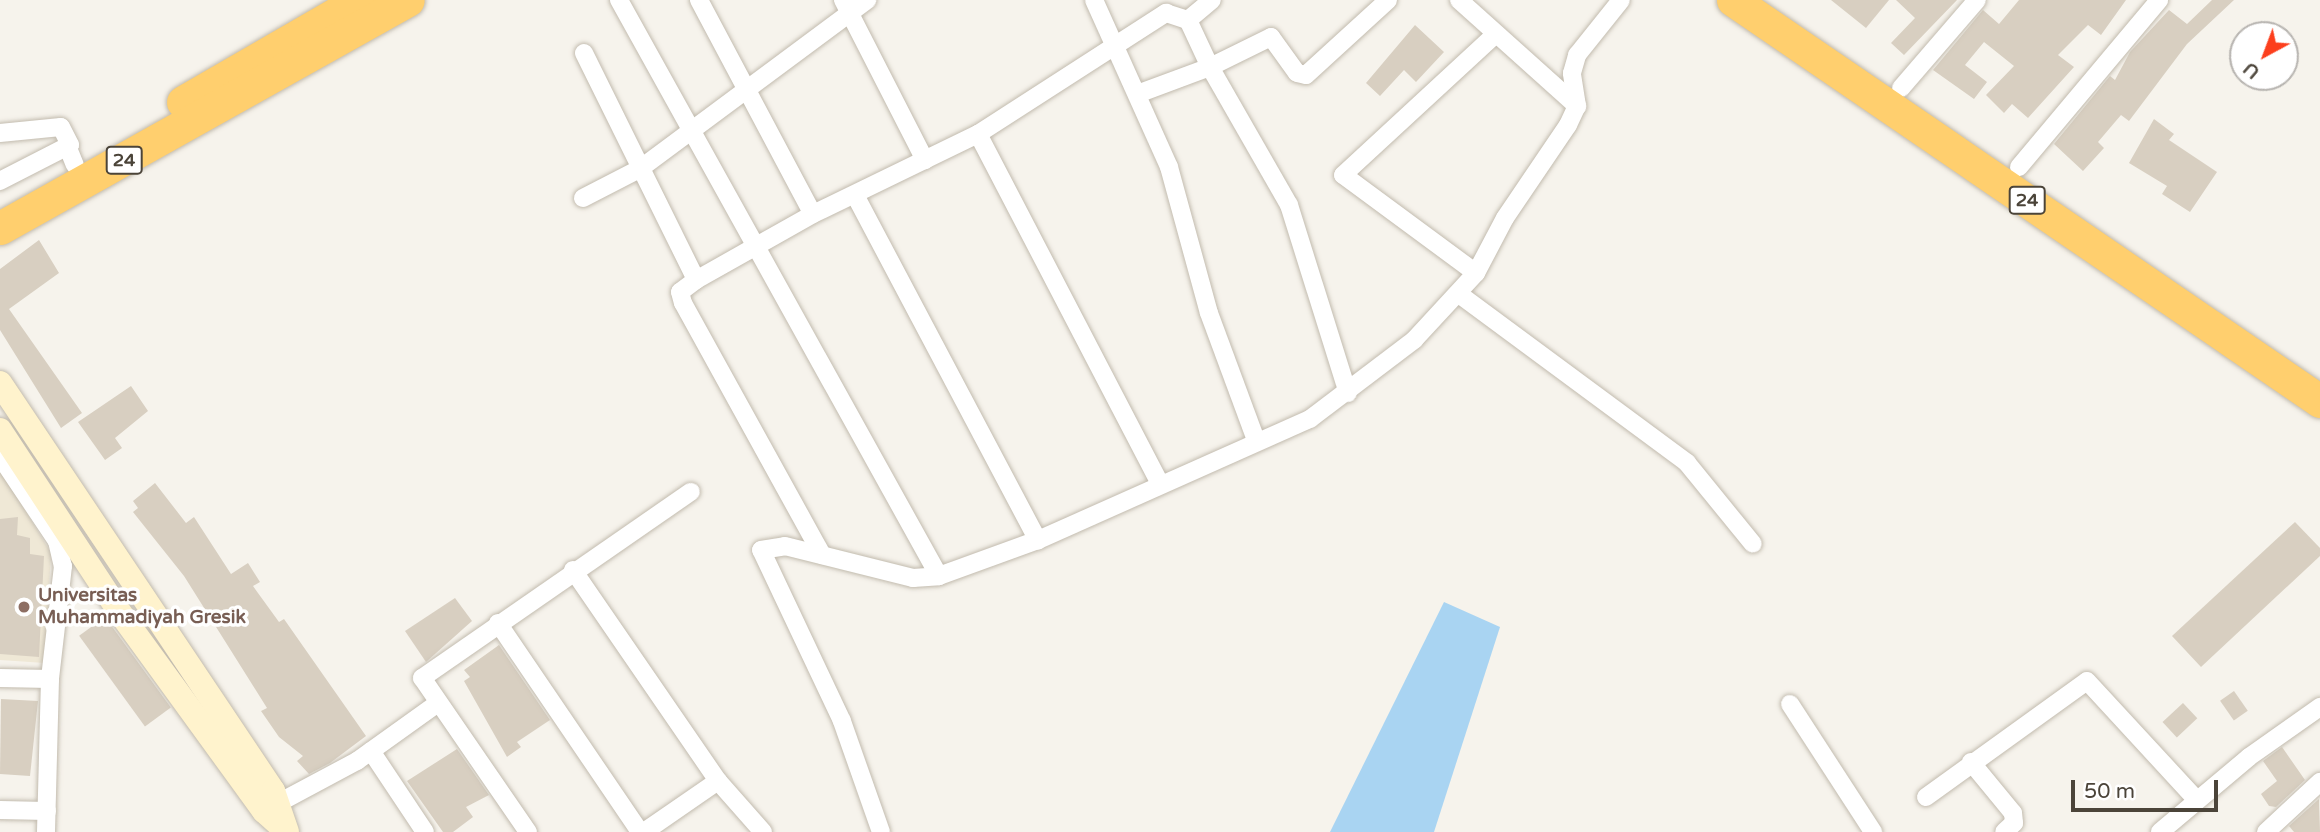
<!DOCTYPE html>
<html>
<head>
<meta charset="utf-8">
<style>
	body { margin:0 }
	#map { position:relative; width:2320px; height:832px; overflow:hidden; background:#f6f3ec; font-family:"Varela Round",sans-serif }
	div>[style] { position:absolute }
	.education>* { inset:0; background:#efe8d6 }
	.water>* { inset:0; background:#a9d4f2 }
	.building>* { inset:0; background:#d8cfc1; transform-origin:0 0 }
	.roads { filter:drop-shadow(0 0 2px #c2bbae) drop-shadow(0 0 2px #c2bbae) }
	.street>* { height:18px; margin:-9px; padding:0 9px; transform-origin:9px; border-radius:9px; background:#fff }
	.secondary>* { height:24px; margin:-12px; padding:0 12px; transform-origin:12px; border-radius:12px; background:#fff3cd }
	.highway>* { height:33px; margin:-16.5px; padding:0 16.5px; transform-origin:16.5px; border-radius:16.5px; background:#ffcf6e }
	.dots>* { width:19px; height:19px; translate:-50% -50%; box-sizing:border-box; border:4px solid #fff; border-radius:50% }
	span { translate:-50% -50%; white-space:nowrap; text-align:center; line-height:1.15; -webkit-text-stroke:7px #fff; paint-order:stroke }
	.shield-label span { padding:2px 5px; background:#fff; border:2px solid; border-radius:5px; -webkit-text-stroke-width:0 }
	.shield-label { font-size:18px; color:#4b4439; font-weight:700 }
	.education-label { font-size:19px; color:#785e54; font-weight:700 }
	.left { translate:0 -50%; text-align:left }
	.north { position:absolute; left:2229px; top:21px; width:70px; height:70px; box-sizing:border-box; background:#fff; border:2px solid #b7b4b0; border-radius:50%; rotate:221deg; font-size:19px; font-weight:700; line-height:28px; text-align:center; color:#4b4439 }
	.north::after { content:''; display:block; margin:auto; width:24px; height:32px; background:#fc3f1d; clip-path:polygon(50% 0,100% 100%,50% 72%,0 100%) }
	.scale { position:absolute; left:2071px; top:780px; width:147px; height:32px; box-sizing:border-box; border:4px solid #4b4439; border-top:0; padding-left:9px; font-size:21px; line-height:24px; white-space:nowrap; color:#4b4439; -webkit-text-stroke:5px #fff; paint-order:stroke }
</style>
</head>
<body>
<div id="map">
	<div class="education">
		<i style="clip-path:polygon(0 469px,51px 553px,45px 663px,0 660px)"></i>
	</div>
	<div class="water">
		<i style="clip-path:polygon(1444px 602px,1500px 627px,1434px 832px,1330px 832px)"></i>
	</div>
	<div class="building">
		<i style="clip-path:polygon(1831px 0,1889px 0,1866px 28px)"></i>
		<i style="clip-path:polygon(1896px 0,1957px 0,1904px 55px,1891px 43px,1915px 18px)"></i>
		<i style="clip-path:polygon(2019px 0,2126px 0,2101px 35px,2088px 25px,2058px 55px,2074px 67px,2028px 118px,2012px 104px,2004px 113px,1986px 95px,2014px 66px,1984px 42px,1965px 65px,1987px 82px,1974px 99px,1933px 70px,1983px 10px,1999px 24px)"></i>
		<i style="clip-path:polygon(2212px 0,2234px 0,2187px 44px,2129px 121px,2121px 115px,2098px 142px,2104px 148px,2083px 171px,2054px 144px,2110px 76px,2115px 80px,2130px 52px,2169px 10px,2187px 24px)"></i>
		<i style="clip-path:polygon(1415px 25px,1444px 52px,1416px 82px,1404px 70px,1380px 96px,1366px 83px)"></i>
		<i style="clip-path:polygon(2154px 119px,2174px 134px,2169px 140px,2217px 172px,2190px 212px,2162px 194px,2167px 186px,2129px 163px)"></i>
		<i style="clip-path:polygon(39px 240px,59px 273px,9px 309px,82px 413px,61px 428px,0 330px,0 269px)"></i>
		<i style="clip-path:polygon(131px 386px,148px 411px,115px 438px,122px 448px,105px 460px,78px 422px)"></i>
		<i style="clip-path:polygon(155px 483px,186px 523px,194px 517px,231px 574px,248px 563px,260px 582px,253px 586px,279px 622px,284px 619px,366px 736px,330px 763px,309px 774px,297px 761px,303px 756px,279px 737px,261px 711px,267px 708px,184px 576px,133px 512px,138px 508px,133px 501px)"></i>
		<i style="clip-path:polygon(18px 517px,17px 535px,30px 538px,30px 554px,44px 556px,39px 657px,0 654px,0 519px)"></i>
		<i style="clip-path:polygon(2295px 522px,2320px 548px,2320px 556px,2201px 667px,2172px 636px)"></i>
		<i style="clip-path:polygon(455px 598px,472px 621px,426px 662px,405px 631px)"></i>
		<i style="left:105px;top:617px;width:112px;height:32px;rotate:54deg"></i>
		<i style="clip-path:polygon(499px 645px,550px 720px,517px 742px,521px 747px,507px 757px,464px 681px,470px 677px,464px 670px)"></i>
		<i style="left:2234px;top:691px;width:24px;height:17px;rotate:55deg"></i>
		<i style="clip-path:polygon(1px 699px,38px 701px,30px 776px,0 774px)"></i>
		<i style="left:2183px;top:703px;width:21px;height:28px;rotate:47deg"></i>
		<i style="clip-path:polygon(2282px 747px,2305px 780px,2276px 807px,2269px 806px,2261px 794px,2277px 781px,2263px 761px)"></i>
		<i style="clip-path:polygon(457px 749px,489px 795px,466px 807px,473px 817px,453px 832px,443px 832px,407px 781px)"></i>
		<i style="clip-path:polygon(2319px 799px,2320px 832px,2294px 832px,2289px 826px)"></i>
	</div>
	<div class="roads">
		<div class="street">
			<i style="left:619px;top:0;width:659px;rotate:60.95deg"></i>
			<i style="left:699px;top:0;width:242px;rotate:62deg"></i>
			<i style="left:843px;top:0;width:180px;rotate:62.9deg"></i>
			<i style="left:1094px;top:0;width:183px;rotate:65.8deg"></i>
			<i style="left:1169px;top:167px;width:151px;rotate:74.7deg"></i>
			<i style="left:1209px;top:313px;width:135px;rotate:69.7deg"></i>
			<i style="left:1459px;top:0;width:159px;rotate:41.9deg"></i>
			<i style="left:1188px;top:20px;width:31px;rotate:-40deg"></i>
			<i style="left:584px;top:53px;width:253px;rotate:63.7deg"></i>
			<i style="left:696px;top:280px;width:134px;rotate:-29.4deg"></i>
			<i style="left:813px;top:214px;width:183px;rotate:-25.9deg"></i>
			<i style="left:978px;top:134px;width:224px;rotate:-32.8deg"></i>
			<i style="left:1166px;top:13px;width:23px;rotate:18deg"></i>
			<i style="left:1188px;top:20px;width:52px;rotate:64.9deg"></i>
			<i style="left:1210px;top:67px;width:68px;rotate:-26.2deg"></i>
			<i style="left:1271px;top:37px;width:44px;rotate:54.2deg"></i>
			<i style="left:1297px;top:73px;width:9px;rotate:13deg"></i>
			<i style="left:1306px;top:75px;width:111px;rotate:-42.4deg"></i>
			<i style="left:1901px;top:88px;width:116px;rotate:-49.2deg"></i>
			<i style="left:1140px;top:93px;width:75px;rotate:-20.4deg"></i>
			<i style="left:1210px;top:67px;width:159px;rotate:60.2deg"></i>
			<i style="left:1289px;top:205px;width:197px;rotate:72.6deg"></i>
			<i style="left:0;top:133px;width:61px;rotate:-5.6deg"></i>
			<i style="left:61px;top:127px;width:20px;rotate:63deg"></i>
			<i style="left:70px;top:145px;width:79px;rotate:152.8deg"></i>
			<i style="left:978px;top:134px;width:394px;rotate:62.5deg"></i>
			<i style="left:68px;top:148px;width:18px;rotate:68deg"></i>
			<i style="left:2019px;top:167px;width:218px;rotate:-50deg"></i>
			<i style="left:855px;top:195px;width:391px;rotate:62.1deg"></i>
			<i style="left:583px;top:198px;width:65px;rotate:-27.3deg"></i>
			<i style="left:641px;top:168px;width:282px;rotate:-36.6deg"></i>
			<i style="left:1476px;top:273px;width:165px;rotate:-143.6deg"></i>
			<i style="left:1343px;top:175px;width:208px;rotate:-42.7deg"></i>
			<i style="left:696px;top:280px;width:20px;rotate:143deg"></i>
			<i style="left:680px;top:292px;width:11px;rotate:75deg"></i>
			<i style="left:683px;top:303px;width:288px;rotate:61.1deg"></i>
			<i style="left:1459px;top:294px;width:284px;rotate:36.5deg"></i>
			<i style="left:1687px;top:463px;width:104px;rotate:50.8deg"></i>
			<i style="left:0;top:456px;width:102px;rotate:56.2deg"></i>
			<i style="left:57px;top:541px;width:26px;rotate:77deg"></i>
			<i style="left:63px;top:566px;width:114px;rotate:96.6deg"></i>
			<i style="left:573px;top:570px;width:256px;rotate:55.5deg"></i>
			<i style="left:718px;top:781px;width:68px;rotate:48.6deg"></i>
			<i style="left:498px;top:623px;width:253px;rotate:55.8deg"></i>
			<i style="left:0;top:678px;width:50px;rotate:1.1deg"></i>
			<i style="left:50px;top:679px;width:153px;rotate:91.5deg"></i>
			<i style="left:1790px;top:704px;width:153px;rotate:57deg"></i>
			<i style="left:371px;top:751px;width:97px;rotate:56.3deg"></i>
			<i style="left:1971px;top:762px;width:66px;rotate:50.5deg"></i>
			<i style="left:2013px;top:813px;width:10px;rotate:84deg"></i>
			<i style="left:2014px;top:823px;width:13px;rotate:138deg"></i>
			<i style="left:1926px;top:797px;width:198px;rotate:-35.8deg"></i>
			<i style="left:2087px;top:681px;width:162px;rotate:47.3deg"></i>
			<i style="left:269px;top:808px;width:100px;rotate:-28.1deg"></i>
			<i style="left:357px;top:761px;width:100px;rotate:-35.6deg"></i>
			<i style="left:0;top:810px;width:47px;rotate:1.2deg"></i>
			<i style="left:528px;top:832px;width:187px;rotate:-124.5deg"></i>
			<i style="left:422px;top:678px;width:327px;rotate:-34.7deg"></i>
			<i style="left:644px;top:832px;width:90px;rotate:-34.6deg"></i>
			<i style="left:881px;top:832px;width:118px;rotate:-109.4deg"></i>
			<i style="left:842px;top:721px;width:189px;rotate:-115.3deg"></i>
			<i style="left:761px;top:550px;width:24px;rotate:-9deg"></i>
			<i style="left:785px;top:546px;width:132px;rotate:14deg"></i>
			<i style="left:913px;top:578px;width:26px;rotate:-4deg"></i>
			<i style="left:939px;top:576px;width:105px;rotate:-20deg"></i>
			<i style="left:1038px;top:540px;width:298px;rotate:-24deg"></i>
			<i style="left:1310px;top:419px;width:131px;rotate:-37.2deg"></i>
			<i style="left:1414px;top:340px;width:91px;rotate:-47.2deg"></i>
			<i style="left:1476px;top:273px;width:62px;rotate:-62.2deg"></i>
			<i style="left:1505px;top:218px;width:112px;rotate:-55.9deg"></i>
			<i style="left:1568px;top:125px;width:21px;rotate:-65deg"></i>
			<i style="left:1577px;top:106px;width:33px;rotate:-99deg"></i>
			<i style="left:1572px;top:73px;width:19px;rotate:-74deg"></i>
			<i style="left:1577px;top:55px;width:70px;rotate:-51.3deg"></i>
			<i style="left:2160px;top:832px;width:116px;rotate:-40.1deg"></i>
			<i style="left:2249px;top:757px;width:87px;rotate:-35.2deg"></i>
			<i style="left:2266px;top:832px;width:74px;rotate:-42.8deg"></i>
		</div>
		<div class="secondary">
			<i style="left:0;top:383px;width:491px;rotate:56.2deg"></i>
			<i style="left:273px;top:791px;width:43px;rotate:71.1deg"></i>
			<i style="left:0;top:430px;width:224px;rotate:56.7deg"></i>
			<i style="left:123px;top:617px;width:240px;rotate:54deg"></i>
			<i style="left:264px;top:811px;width:24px;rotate:42deg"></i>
		</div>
		<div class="highway">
			<i style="left:1733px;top:0;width:711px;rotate:34.34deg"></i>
			<i style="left:183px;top:102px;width:204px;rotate:-30deg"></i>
			<i style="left:0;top:228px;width:467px;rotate:-29.2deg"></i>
		</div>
	</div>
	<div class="dots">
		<i style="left:24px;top:607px;background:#8d6e63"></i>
	</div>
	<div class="shield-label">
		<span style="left:124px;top:160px">24</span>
		<span style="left:2027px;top:200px">24</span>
	</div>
	<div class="education-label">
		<span class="left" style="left:38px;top:607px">Universitas<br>Muhammadiyah Gresik</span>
	</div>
	<div class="north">U</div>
	<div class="scale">50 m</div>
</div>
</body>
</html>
